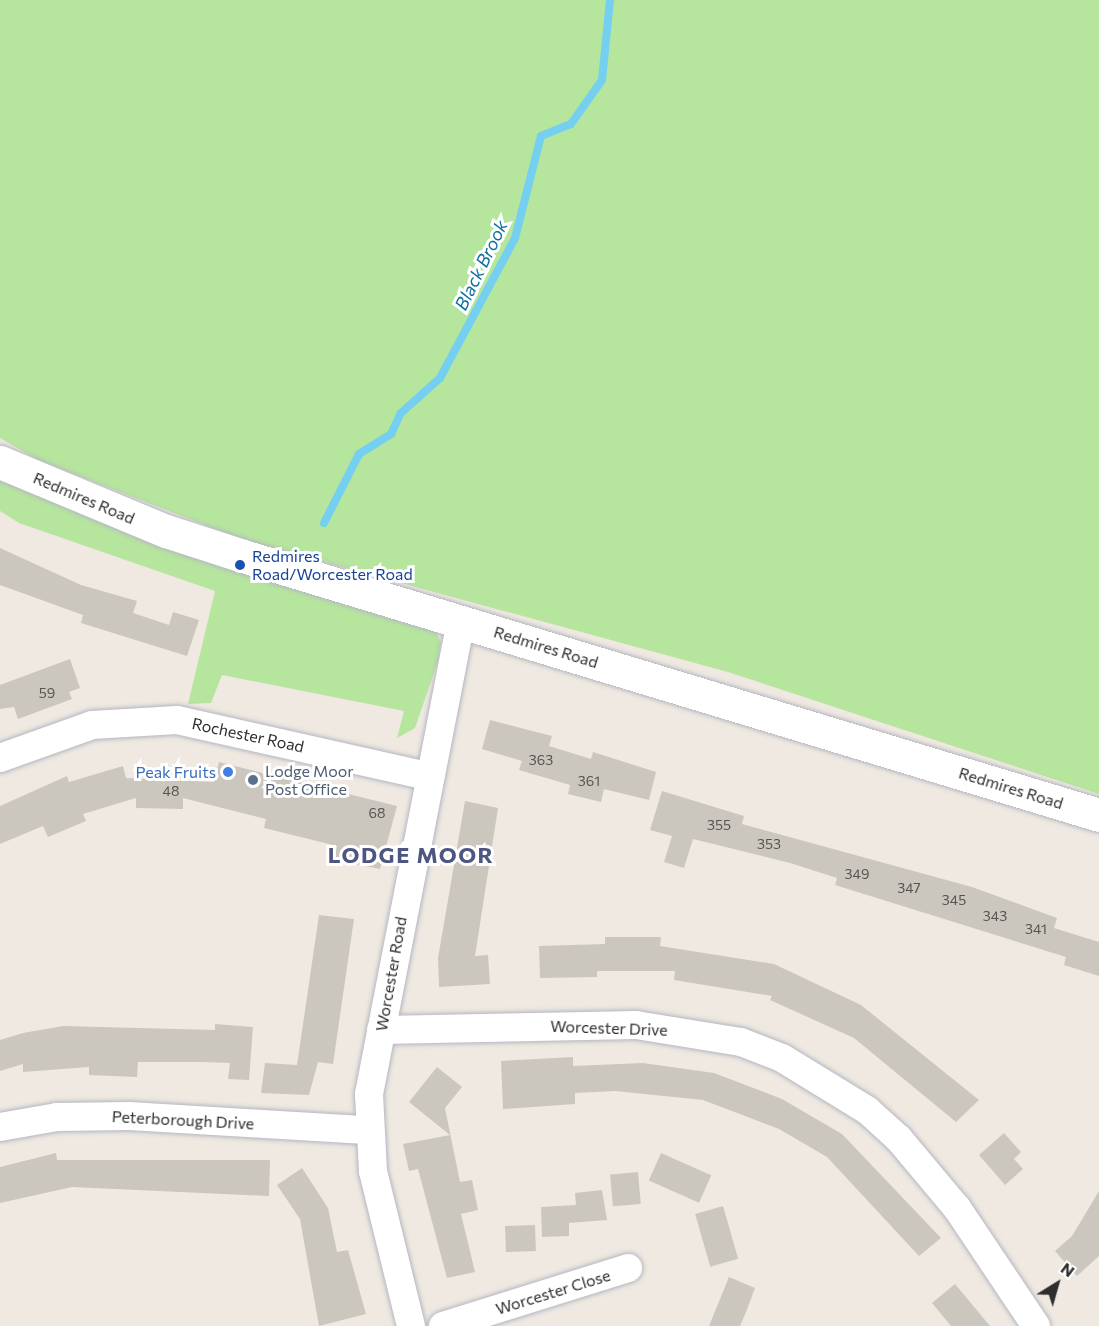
<!DOCTYPE html>
<html>
<head>
<meta charset="utf-8">
<style>
	body { margin:0 }
	#map { position:relative; width:1099px; height:1326px; overflow:hidden; background:#efe9e1; font-family:Commissioner,sans-serif }
	div>[style] { position:absolute }
	.green>* { inset:0; background:#b6e59e }
	.stream>* { height:8px; margin:-4px; padding:0 4px; transform-origin:4px; border-radius:4px; background:#75cff0 }
	.building>* { inset:0; background:#cbc7bf; transform-origin:0 0 }
	.roads { filter:drop-shadow(0 0 2px #b4b7c1) drop-shadow(0 0 2px #b4b7c1) }
	.street>* { height:28px; margin:-14px; padding:0 14px; transform-origin:14px; border-radius:14px; background:#fff }
	.secondary>* { height:33px; margin:-16.5px; padding:0 16.5px; transform-origin:16.5px; border-radius:16.5px; background:#fff }
	.dots>* { width:16px; height:16px; translate:-50% -50%; box-sizing:border-box; border:3px solid #fff; border-radius:50% }
	span { translate:-50% -50%; white-space:nowrap; text-align:center; line-height:1.15; -webkit-text-stroke:6px #fff; paint-order:stroke }
	.number-label { font-size:14px; color:#555452 }
	.number-label span { -webkit-text-stroke-width:0 }
	.street-label { font-size:16px; color:#2e2e2e }
	.transit-label { font-size:16px; color:#164399 }
	.left { translate:0 -50%; text-align:left }
	.service-label { font-size:16px; color:#4e5e75 }
	.shop-label { font-size:16px; color:#366cbe }
	.right { translate:-100% -50%; text-align:right }
	.water-label { font-size:18px; color:#0d6fa3; font-style:italic }
	.district-label { font-size:22px; color:#4d5680; font-weight:700; letter-spacing:1.5px }
	.north { position:absolute; left:1027px; top:1254px; width:60px; height:60px; -webkit-text-stroke:4px #fff; paint-order:stroke; rotate:37deg; font-size:16px; font-weight:700; line-height:24px; text-align:center; color:#2e2e2e }
	.north::after { content:''; display:block; margin:auto; width:21px; height:27px; background:#2e2e2e; clip-path:polygon(50% 0,100% 100%,50% 72%,0 100%) }
</style>
</head>
<body>
<div id="map">
	<div class="green">
		<i style="clip-path:polygon(0 0,1099px 0,1099px 794px,728px 672px,243px 540px,38px 460px,0 438px)"></i>
		<i style="clip-path:polygon(0 462px,434px 627px,441px 642px,438px 661px,415px 728px,397px 738px,404px 711px,222px 675px,211px 703px,188px 704px,215px 591px,19px 523px,0 511px)"></i>
	</div>
	<div class="stream">
		<i style="left:324px;top:523px;width:77px;rotate:-63.1deg"></i>
		<i style="left:359px;top:454px;width:38px;rotate:-32deg"></i>
		<i style="left:391px;top:434px;width:23px;rotate:-65deg"></i>
		<i style="left:401px;top:413px;width:52px;rotate:-41.9deg"></i>
		<i style="left:440px;top:378px;width:159px;rotate:-61.8deg"></i>
		<i style="left:515px;top:238px;width:105px;rotate:-75.7deg"></i>
		<i style="left:541px;top:136px;width:32px;rotate:-22deg"></i>
		<i style="left:571px;top:124px;width:54px;rotate:-54.8deg"></i>
		<i style="left:602px;top:80px;width:80px;rotate:-84.3deg"></i>
	</div>
	<div class="building">
		<i style="clip-path:polygon(0 548px,81px 585px,137px 601px,133px 613px,169px 625px,173px 612px,199px 620px,187px 656px,81px 623px,83px 615px,0 585px)"></i>
		<i style="clip-path:polygon(70px 659px,80px 688px,69px 692px,72px 699px,18px 719px,14px 707px,0 709px,0 685px)"></i>
		<i style="clip-path:polygon(490px 720px,552px 736px,549px 746px,591px 759px,593px 752px,656px 772px,649px 800px,604px 789px,601px 802px,568px 794px,570px 785px,519px 770px,522px 761px,482px 749px)"></i>
		<i style="clip-path:polygon(219px 762px,397px 806px,380px 869px,334px 860px,337px 846px,264px 828px,266px 819px,183px 798px,183px 809px,136px 808px,136px 798px,83px 814px,86px 821px,48px 837px,43px 826px,0 844px,0 806px,67px 776px,69px 782px,123px 766px,126px 778px,214px 782px)"></i>
		<i style="clip-path:polygon(662px 791px,744px 816px,742px 824px,972px 887px,1057px 918px,1054px 928px,1099px 942px,1099px 976px,1064px 965px,1066px 957px,835px 885px,837px 878px,790px 863px,693px 839px,684px 868px,664px 862px,672px 836px,650px 830px)"></i>
		<i style="clip-path:polygon(465px 801px,498px 808px,475px 956px,488px 955px,490px 984px,439px 987px,438px 958px)"></i>
		<i style="clip-path:polygon(319px 915px,354px 919px,333px 1064px,318px 1062px,309px 1095px,261px 1093px,265px 1063px,297px 1065px)"></i>
		<i style="clip-path:polygon(605px 937px,661px 937px,660px 946px,774px 964px,861px 1005px,979px 1100px,956px 1122px,854px 1038px,770px 1000px,772px 996px,674px 980px,675px 971px,597px 971px,597px 977px,540px 978px,539px 946px,605px 944px)"></i>
		<i style="clip-path:polygon(215px 1024px,253px 1027px,249px 1080px,228px 1079px,230px 1063px,202px 1062px,138px 1062px,137px 1077px,89px 1075px,89px 1067px,23px 1072px,23px 1064px,0 1071px,0 1040px,23px 1033px,63px 1026px,215px 1030px)"></i>
		<i style="clip-path:polygon(573px 1057px,573px 1066px,643px 1063px,714px 1073px,782px 1099px,842px 1134px,941px 1238px,919px 1256px,827px 1157px,779px 1129px,703px 1100px,615px 1091px,575px 1093px,575px 1104px,503px 1109px,501px 1061px)"></i>
		<i style="clip-path:polygon(437px 1067px,462px 1087px,445px 1108px,460px 1182px,472px 1180px,478px 1210px,461px 1214px,475px 1272px,447px 1278px,418px 1169px,409px 1171px,403px 1144px,450px 1135px,409px 1102px)"></i>
		<i style="clip-path:polygon(1004px 1133px,1021px 1152px,1014px 1159px,1023px 1169px,1005px 1185px,979px 1155px)"></i>
		<i style="clip-path:polygon(56px 1153px,57px 1160px,270px 1160px,269px 1196px,72px 1187px,0 1203px,0 1167px)"></i>
		<i style="left:661px;top:1153px;width:55px;height:30px;rotate:24deg"></i>
		<i style="clip-path:polygon(302px 1168px,328px 1208px,337px 1252px,348px 1250px,366px 1314px,319px 1326px,300px 1219px,277px 1185px)"></i>
		<i style="left:638px;top:1172px;width:32px;height:28px;rotate:85deg"></i>
		<i style="clip-path:polygon(602px 1190px,607px 1220px,569px 1223px,569px 1236px,542px 1237px,541px 1207px,576px 1205px,575px 1193px)"></i>
		<i style="clip-path:polygon(1099px 1191px,1099px 1256px,1077px 1276px,1055px 1251px,1072px 1236px)"></i>
		<i style="left:723px;top:1206px;width:55px;height:29px;rotate:74deg"></i>
		<i style="left:535px;top:1225px;width:26px;height:30px;rotate:88deg"></i>
		<i style="clip-path:polygon(729px 1277px,755px 1288px,746px 1312px,740px 1326px,709px 1326px)"></i>
		<i style="clip-path:polygon(955px 1284px,990px 1326px,951px 1326px,932px 1303px)"></i>
	</div>
	<div class="roads">
		<div class="street">
			<i style="left:0;top:758px;width:98px;rotate:-19.7deg"></i>
			<i style="left:92px;top:725px;width:85px;rotate:-3.4deg"></i>
			<i style="left:177px;top:720px;width:256px;rotate:12.6deg"></i>
			<i style="left:381px;top:1030px;width:255px;rotate:-1.1deg"></i>
			<i style="left:636px;top:1025px;width:106px;rotate:9.2deg"></i>
			<i style="left:741px;top:1042px;width:44px;rotate:21.3deg"></i>
			<i style="left:782px;top:1058px;width:100px;rotate:31.5deg"></i>
			<i style="left:867px;top:1110px;width:43px;rotate:42.2deg"></i>
			<i style="left:899px;top:1139px;width:90px;rotate:50deg"></i>
			<i style="left:957px;top:1208px;width:142px;rotate:56.2deg"></i>
			<i style="left:0;top:1127px;width:58px;rotate:-10deg"></i>
			<i style="left:57px;top:1117px;width:72px;rotate:-0.8deg"></i>
			<i style="left:129px;top:1116px;width:238px;rotate:3.4deg"></i>
			<i style="left:411px;top:1326px;width:160px;rotate:-103.8deg"></i>
			<i style="left:373px;top:1171px;width:77px;rotate:-93deg"></i>
			<i style="left:369px;top:1094px;width:481px;rotate:-79deg"></i>
			<i style="left:443px;top:1326px;width:194px;rotate:-17.4deg"></i>
		</div>
		<div class="secondary">
			<i style="left:0;top:462px;width:180px;rotate:22.6deg"></i>
			<i style="left:166px;top:531px;width:81px;rotate:18deg"></i>
			<i style="left:243px;top:556px;width:894px;rotate:16.83deg"></i>
		</div>
	</div>
	<div class="dots">
		<i style="left:240px;top:565px;background:#1a4fb4"></i>
		<i style="left:228px;top:772px;background:#3f7fe0"></i>
		<i style="left:253px;top:780px;background:#5c6f8a"></i>
	</div>
	<div class="number-label">
		<span style="left:47px;top:693px">59</span>
		<span style="left:541px;top:760px">363</span>
		<span style="left:589px;top:781px">361</span>
		<span style="left:171px;top:791px">48</span>
		<span style="left:377px;top:813px">68</span>
		<span style="left:719px;top:825px">355</span>
		<span style="left:769px;top:844px">353</span>
		<span style="left:857px;top:874px">349</span>
		<span style="left:909px;top:888px">347</span>
		<span style="left:954px;top:900px">345</span>
		<span style="left:995px;top:916px">343</span>
		<span style="left:1036px;top:929px">341</span>
	</div>
	<div class="street-label">
		<span style="left:84px;top:498px;rotate:23deg">Redmires Road</span>
		<span style="left:546px;top:647px;rotate:17deg">Redmires Road</span>
		<span style="left:248px;top:735px;rotate:12deg">Rochester Road</span>
		<span style="left:1011px;top:788px;rotate:17deg">Redmires Road</span>
		<span style="left:391px;top:974px;rotate:-80deg">Worcester Road</span>
		<span style="left:609px;top:1028px;rotate:2deg">Worcester Drive</span>
		<span style="left:183px;top:1120px;rotate:3deg">Peterborough Drive</span>
		<span style="left:553px;top:1292px;rotate:-17deg">Worcester Close</span>
	</div>
	<div class="transit-label">
		<span class="left" style="left:252px;top:565px">Redmires<br>Road/Worcester Road</span>
	</div>
	<div class="service-label">
		<span class="left" style="left:265px;top:780px">Lodge Moor<br>Post Office</span>
	</div>
	<div class="shop-label">
		<span class="right" style="left:216px;top:772px">Peak Fruits</span>
	</div>
	<div class="water-label">
		<span style="left:481px;top:265px;rotate:-64deg">Black Brook</span>
	</div>
	<div class="district-label">
		<span style="left:411px;top:855px">LODGE MOOR</span>
	</div>
	<div class="north">N</div>
</div>
</body>
</html>
